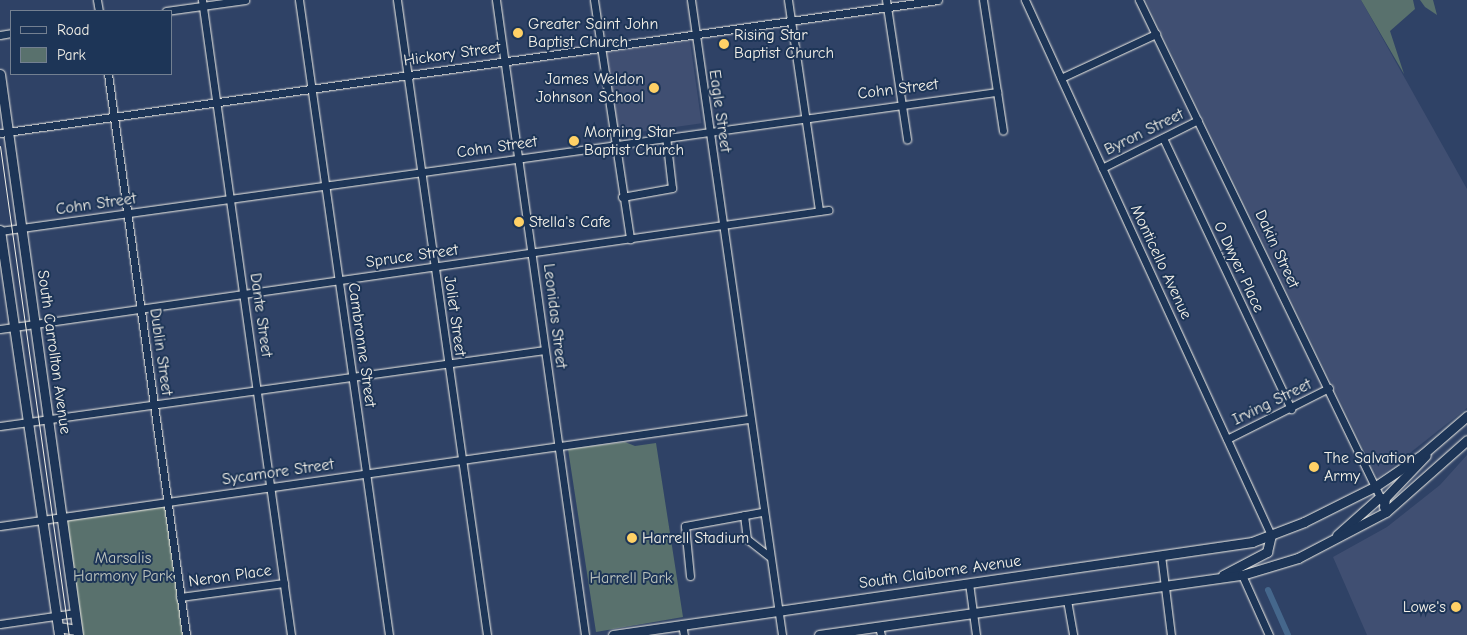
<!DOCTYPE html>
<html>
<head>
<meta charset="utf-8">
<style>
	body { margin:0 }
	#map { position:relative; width:1467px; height:635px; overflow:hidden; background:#2f4266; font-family:"Comic Neue",sans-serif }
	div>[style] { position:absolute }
	.built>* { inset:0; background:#404f72; transform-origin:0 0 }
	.green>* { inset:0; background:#59716d; transform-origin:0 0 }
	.canal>* { height:6px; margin:-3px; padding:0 3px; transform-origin:3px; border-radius:3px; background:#45678c }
	.roads { filter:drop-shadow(0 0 1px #f4f1e8) drop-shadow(0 0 1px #f4f1e8) }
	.minor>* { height:7px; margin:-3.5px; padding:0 3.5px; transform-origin:3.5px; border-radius:3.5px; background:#1d3557 }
	.major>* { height:9px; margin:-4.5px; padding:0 4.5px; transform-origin:4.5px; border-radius:4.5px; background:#1d3557 }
	.tram>* { height:1px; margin:-0.5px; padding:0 0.5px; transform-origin:0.5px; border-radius:0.5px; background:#f4f1e8 }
	.dots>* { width:14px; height:14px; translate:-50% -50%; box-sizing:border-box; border:2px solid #1d3557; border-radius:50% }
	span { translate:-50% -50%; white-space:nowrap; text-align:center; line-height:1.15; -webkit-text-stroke:4px #1d3557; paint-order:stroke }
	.poi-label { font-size:16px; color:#f4f1e8 }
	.left { translate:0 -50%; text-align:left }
	.right { translate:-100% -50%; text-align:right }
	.street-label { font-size:16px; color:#f4f1e8 }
	.park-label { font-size:16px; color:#bec4bd }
	.legend { position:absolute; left:10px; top:10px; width:162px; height:65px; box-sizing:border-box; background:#1d3557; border:1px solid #738091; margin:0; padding:6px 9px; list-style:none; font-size:15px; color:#f4f1e8 }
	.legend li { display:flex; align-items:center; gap:10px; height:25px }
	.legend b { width:25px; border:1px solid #738091 }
</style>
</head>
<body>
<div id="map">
	<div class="built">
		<i style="clip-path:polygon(1146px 0,1361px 0,1467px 189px,1467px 408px,1378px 478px)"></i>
		<i style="left:690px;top:41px;width:83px;height:84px;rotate:82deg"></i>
		<i style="clip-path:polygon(1467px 455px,1467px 635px,1367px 635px,1333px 557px,1387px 527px,1440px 485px)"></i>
	</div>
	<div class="green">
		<i style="clip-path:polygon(1361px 0,1413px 0,1415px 9px,1390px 31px,1404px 74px)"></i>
		<i style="clip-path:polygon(1420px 0,1433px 0,1437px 15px,1425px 7px)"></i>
		<i style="clip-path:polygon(625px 442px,635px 446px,656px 443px,683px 617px,596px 632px,568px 449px)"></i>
		<i style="left:168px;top:501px;width:135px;height:107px;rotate:82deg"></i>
	</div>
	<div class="canal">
		<i style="left:1268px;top:590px;width:49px;rotate:66deg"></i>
	</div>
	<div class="roads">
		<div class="minor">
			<i style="left:97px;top:0;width:11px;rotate:80deg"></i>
			<i style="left:202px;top:0;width:641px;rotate:82.02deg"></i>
			<i style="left:299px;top:0;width:641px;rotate:81.93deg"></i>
			<i style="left:397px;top:0;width:641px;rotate:81.93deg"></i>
			<i style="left:496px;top:0;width:641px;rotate:82.02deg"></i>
			<i style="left:594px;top:0;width:242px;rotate:81.4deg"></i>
			<i style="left:691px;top:0;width:641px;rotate:81.84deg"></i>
			<i style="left:788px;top:0;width:213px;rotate:81.6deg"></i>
			<i style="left:886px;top:0;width:141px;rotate:81.4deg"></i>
			<i style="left:983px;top:0;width:132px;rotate:81.3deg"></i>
			<i style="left:1025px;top:0;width:589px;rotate:65.31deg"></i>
			<i style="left:1139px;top:0;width:557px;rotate:64.13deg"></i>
			<i style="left:166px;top:11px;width:80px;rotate:-7.9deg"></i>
			<i style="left:0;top:35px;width:11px;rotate:-10deg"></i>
			<i style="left:108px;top:74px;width:566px;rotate:82.08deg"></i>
			<i style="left:1061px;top:78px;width:105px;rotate:-24.9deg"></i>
			<i style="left:0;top:133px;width:947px;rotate:-8.07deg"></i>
			<i style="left:1163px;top:138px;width:300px;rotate:64.7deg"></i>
			<i style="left:1102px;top:168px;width:107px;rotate:-26.6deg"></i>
			<i style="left:622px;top:197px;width:51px;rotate:-10.2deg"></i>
			<i style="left:672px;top:188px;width:52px;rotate:-96.6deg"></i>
			<i style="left:0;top:231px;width:1007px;rotate:-7.94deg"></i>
			<i style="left:0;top:329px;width:837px;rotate:-8.18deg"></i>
			<i style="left:0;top:426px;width:550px;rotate:-7.94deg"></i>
			<i style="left:1227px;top:439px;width:114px;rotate:-26.6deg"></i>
			<i style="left:744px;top:515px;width:24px;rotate:83deg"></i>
			<i style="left:747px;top:539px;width:28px;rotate:38deg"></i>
			<i style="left:0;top:526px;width:756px;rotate:-8.14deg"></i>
			<i style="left:1161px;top:555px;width:81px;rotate:82.9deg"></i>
			<i style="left:1242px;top:575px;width:66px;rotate:65.8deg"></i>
			<i style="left:690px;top:576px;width:50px;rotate:-95.7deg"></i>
			<i style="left:685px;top:526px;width:78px;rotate:-10.3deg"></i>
			<i style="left:969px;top:583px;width:52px;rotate:82.3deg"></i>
			<i style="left:180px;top:597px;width:105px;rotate:-7.7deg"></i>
			<i style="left:1067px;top:600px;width:36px;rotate:80deg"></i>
			<i style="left:0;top:624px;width:76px;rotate:-8.3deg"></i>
			<i style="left:682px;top:624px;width:11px;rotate:80deg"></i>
			<i style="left:879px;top:627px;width:8px;rotate:76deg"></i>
		</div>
		<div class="major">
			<i style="left:0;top:74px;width:566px;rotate:82.08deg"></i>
			<i style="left:0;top:230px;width:409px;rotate:81.7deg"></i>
			<i style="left:1384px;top:507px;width:9px;rotate:-84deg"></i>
			<i style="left:1385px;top:498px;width:59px;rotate:-46.4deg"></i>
			<i style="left:1337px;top:535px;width:57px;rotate:-41.5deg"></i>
			<i style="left:1223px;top:575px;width:50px;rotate:-27.6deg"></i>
			<i style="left:1267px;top:552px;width:17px;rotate:-77deg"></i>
			<i style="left:58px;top:627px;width:19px;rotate:9deg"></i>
			<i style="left:613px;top:635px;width:646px;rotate:-8.28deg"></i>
			<i style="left:1252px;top:542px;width:56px;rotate:-21deg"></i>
			<i style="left:1304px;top:522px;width:80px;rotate:-26.6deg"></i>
			<i style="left:1376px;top:486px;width:57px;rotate:-34.2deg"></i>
			<i style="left:1423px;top:454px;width:58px;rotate:-40.8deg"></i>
			<i style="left:819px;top:635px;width:427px;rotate:-8.1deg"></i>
			<i style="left:1242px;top:575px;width:59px;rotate:-16.9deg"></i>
			<i style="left:1298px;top:558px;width:99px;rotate:-27.6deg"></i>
			<i style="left:1386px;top:512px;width:108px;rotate:-41.6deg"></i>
		</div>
	</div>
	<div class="tram">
		<i style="left:0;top:146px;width:494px;rotate:82deg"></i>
	</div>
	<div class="dots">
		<i style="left:518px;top:33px;background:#ffd166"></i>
		<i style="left:724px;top:44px;background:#ffd166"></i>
		<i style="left:654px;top:88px;background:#ffd166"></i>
		<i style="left:574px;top:141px;background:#ffd166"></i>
		<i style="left:519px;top:222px;background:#ffd166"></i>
		<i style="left:1314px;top:467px;background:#ffd166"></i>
		<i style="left:632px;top:538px;background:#ffd166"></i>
		<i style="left:1456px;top:607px;background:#ffd166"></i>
	</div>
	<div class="poi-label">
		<span class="left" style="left:528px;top:33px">Greater Saint John<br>Baptist Church</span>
		<span class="left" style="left:734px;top:44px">Rising Star<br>Baptist Church</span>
		<span class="right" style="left:644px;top:88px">James Weldon<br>Johnson School</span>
		<span class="left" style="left:584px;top:141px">Morning Star<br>Baptist Church</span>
		<span class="left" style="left:529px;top:222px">Stella's Cafe</span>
		<span class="left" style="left:1324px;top:467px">The Salvation<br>Army</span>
		<span class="left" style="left:642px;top:538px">Harrell Stadium</span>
		<span class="right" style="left:1446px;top:607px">Lowe's</span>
	</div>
	<div class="street-label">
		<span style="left:452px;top:54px;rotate:-8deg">Hickory Street</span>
		<span style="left:898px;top:89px;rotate:-7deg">Cohn Street</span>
		<span style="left:720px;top:111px;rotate:82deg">Eagle Street</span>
		<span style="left:1144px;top:132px;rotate:-26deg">Byron Street</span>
		<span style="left:497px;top:147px;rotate:-8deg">Cohn Street</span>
		<span style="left:96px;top:204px;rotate:-8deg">Cohn Street</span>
		<span style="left:1277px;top:249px;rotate:65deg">Dakin Street</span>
		<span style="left:412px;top:256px;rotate:-8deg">Spruce Street</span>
		<span style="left:1161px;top:262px;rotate:65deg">Monticello Avenue</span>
		<span style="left:1239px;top:267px;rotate:65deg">O Dwyer Place</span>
		<span style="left:261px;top:315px;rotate:82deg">Dante Street</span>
		<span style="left:455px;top:316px;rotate:82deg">Joliet Street</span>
		<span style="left:555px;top:316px;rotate:83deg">Leonidas Street</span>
		<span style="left:362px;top:345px;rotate:82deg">Cambronne Street</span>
		<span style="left:54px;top:352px;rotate:82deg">South Carrollton Avenue</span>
		<span style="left:161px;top:352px;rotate:82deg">Dublin Street</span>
		<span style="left:1272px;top:402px;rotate:-26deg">Irving Street</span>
		<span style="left:278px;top:472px;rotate:-8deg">Sycamore Street</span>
		<span style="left:940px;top:572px;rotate:-8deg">South Claiborne Avenue</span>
		<span style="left:230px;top:576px;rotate:-8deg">Neron Place</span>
	</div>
	<div class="park-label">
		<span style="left:123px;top:567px">Marsalis<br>Harmony Park</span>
		<span style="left:631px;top:578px">Harrell Park</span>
	</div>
	<ul class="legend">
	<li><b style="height:6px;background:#1d3557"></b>Road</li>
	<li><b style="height:14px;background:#59716d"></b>Park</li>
	</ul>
</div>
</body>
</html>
